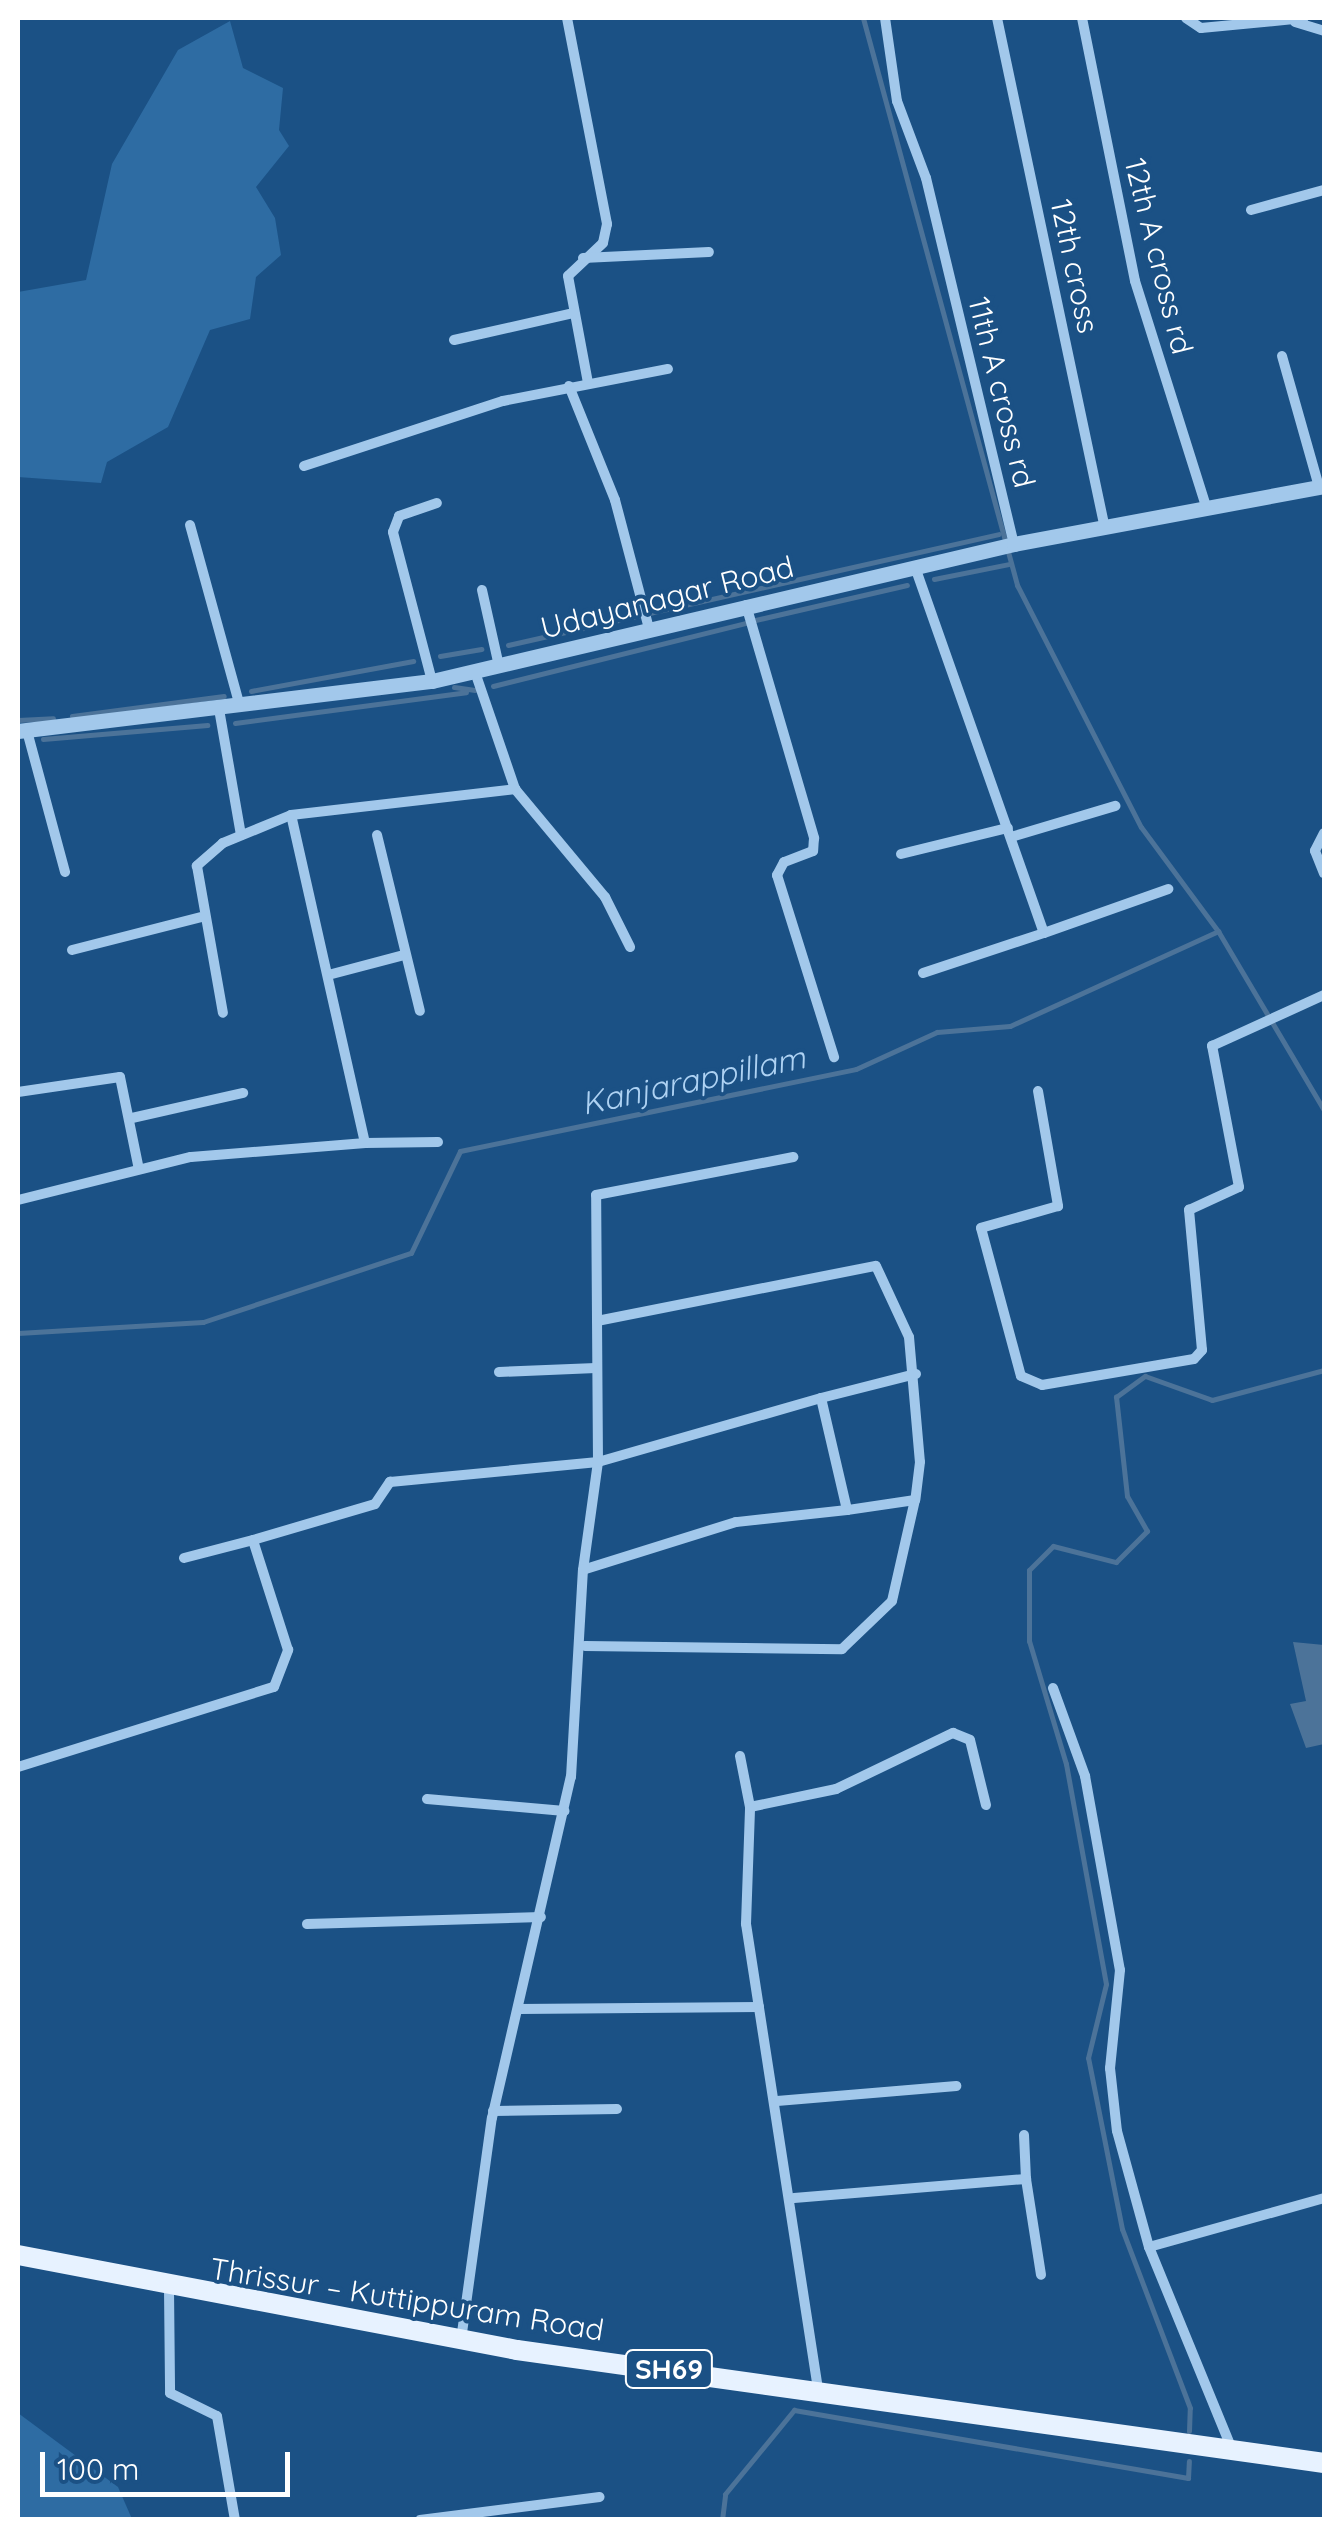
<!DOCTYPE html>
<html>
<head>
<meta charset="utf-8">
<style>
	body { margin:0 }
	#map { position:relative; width:1342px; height:2537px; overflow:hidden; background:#1b5185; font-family:Quicksand,sans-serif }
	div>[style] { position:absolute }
	.green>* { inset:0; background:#2e6ca3 }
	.water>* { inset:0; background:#4c7399 }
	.stream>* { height:5px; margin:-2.5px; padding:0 2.5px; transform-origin:2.5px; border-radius:2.5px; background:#4c7399 }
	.minor>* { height:10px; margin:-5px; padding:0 5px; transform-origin:5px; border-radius:5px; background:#a2c8eb }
	.tertiary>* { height:15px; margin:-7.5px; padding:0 7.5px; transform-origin:7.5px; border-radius:7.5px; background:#a2c8eb }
	.primary>* { height:20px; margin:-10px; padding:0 10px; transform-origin:10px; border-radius:10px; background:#e7f2ff }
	span { translate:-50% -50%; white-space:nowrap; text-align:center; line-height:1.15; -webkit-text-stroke:8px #1b5185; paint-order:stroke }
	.shield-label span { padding:2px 8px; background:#1b5185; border:2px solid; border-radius:8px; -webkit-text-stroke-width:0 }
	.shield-label { font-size:28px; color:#fff; font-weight:700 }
	.street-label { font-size:30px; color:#fff }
	.water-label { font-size:32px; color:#aed2f3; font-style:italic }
	.frame { position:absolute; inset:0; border:20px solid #fff; pointer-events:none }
	.scale { position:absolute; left:40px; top:2452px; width:250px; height:45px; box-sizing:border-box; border:5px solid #fff; border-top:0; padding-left:12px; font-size:30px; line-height:35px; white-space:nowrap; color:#fff; -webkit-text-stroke:8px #1b5185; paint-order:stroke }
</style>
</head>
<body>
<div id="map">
	<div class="green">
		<i style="clip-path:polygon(230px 21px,243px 68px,283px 88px,279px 130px,289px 146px,256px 187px,275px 218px,281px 255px,256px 277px,250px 319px,210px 330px,168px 427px,107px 462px,101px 483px,18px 477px,18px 292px,86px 280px,112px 164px,178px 50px)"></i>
		<i style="clip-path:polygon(18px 2413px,118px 2487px,132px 2519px,18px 2519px)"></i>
	</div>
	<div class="water">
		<i style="clip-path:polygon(1293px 1642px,1324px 1645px,1324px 1744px,1306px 1748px,1290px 1704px,1306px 1701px)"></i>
	</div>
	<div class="stream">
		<i style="left:863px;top:18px;width:588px;rotate:74.8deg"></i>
		<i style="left:1017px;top:585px;width:272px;rotate:62.9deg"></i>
		<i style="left:1141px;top:827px;width:129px;rotate:53.5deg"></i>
		<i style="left:934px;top:579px;width:76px;rotate:-11.3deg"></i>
		<i style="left:751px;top:621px;width:160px;rotate:-13deg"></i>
		<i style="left:508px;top:645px;width:503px;rotate:-12.74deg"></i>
		<i style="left:440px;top:656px;width:42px;rotate:-9.7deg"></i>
		<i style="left:493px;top:686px;width:265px;rotate:-14deg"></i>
		<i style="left:454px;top:687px;width:21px;rotate:8deg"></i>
		<i style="left:251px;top:691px;width:165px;rotate:-10.5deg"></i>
		<i style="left:72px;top:716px;width:153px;rotate:-7.5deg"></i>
		<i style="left:18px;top:720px;width:35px;rotate:-3deg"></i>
		<i style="left:235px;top:723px;width:233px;rotate:-7.6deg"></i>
		<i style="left:43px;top:739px;width:165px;rotate:-4.9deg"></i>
		<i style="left:18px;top:1333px;width:185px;rotate:-3.4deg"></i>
		<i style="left:203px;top:1322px;width:219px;rotate:-18.4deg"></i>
		<i style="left:411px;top:1253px;width:113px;rotate:-64.3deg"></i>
		<i style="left:460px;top:1151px;width:404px;rotate:-11.7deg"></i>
		<i style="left:856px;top:1069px;width:89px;rotate:-24.6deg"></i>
		<i style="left:937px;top:1032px;width:73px;rotate:-4.7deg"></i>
		<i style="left:1010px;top:1026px;width:229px;rotate:-24.5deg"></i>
		<i style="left:1218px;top:931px;width:208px;rotate:59.4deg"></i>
		<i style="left:1189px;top:2431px;width:23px;rotate:-88deg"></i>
		<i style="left:1190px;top:2408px;width:191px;rotate:-110.8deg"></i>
		<i style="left:1122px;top:2229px;width:174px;rotate:-101.2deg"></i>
		<i style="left:1088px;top:2058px;width:76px;rotate:-76.3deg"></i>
		<i style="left:1106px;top:1984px;width:224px;rotate:-100.3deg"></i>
		<i style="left:1066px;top:1764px;width:128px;rotate:-106.7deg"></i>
		<i style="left:1029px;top:1641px;width:71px;rotate:-90deg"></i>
		<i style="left:1029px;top:1570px;width:34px;rotate:-45deg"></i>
		<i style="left:1053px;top:1546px;width:65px;rotate:14.3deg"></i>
		<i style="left:1116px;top:1562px;width:44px;rotate:-45deg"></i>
		<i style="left:1147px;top:1531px;width:40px;rotate:-119.7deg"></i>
		<i style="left:1127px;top:1496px;width:100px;rotate:-96.3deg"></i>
		<i style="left:1116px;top:1397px;width:36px;rotate:-36deg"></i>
		<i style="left:1145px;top:1376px;width:71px;rotate:19.7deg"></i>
		<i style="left:1212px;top:1400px;width:116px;rotate:-15deg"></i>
		<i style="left:722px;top:2520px;width:26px;rotate:-83deg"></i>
		<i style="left:725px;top:2494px;width:109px;rotate:-50.6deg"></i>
		<i style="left:794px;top:2410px;width:400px;rotate:9.8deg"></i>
		<i style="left:1188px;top:2478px;width:17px;rotate:-87deg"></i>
	</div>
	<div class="minor">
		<i style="left:567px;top:18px;width:210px;rotate:79deg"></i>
		<i style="left:607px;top:224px;width:19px;rotate:102deg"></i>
		<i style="left:603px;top:243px;width:48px;rotate:136.7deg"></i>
		<i style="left:568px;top:276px;width:109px;rotate:79.4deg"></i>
		<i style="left:885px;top:18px;width:84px;rotate:81.8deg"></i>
		<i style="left:897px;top:101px;width:82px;rotate:69.4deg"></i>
		<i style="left:926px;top:178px;width:376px;rotate:76.5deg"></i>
		<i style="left:997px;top:18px;width:517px;rotate:78.06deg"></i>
		<i style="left:1082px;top:18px;width:268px;rotate:78.6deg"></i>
		<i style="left:1135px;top:281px;width:233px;rotate:72.5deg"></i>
		<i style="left:1186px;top:18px;width:18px;rotate:34deg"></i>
		<i style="left:1201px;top:28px;width:103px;rotate:-5.5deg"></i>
		<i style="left:1295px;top:22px;width:30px;rotate:17deg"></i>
		<i style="left:1251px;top:210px;width:76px;rotate:-15.3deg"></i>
		<i style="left:583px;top:258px;width:126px;rotate:-2.7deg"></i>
		<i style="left:454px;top:340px;width:123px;rotate:-12.7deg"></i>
		<i style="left:1282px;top:356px;width:136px;rotate:74.2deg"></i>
		<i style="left:569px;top:386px;width:123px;rotate:68deg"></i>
		<i style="left:615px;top:500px;width:133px;rotate:75.2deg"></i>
		<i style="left:304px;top:466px;width:209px;rotate:-18.1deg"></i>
		<i style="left:503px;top:401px;width:168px;rotate:-11deg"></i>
		<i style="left:190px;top:525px;width:188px;rotate:74.6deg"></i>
		<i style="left:915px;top:567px;width:388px;rotate:70.6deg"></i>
		<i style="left:1044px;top:933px;width:132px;rotate:-19.5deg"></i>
		<i style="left:482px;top:590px;width:78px;rotate:77.4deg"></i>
		<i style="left:746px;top:605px;width:243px;rotate:73.7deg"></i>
		<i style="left:814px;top:838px;width:13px;rotate:94deg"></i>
		<i style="left:813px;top:851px;width:31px;rotate:159deg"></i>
		<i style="left:784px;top:862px;width:15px;rotate:118deg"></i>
		<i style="left:777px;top:875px;width:191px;rotate:72.6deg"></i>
		<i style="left:475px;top:672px;width:124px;rotate:71.1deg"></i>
		<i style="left:515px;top:789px;width:141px;rotate:50.2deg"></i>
		<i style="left:605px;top:897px;width:56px;rotate:63.4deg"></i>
		<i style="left:432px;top:681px;width:154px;rotate:-104.7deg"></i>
		<i style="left:393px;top:532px;width:17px;rotate:-69deg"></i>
		<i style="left:399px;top:516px;width:40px;rotate:-18.9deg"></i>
		<i style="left:219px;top:709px;width:128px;rotate:80.1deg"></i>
		<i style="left:27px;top:731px;width:146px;rotate:74.9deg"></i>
		<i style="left:291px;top:815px;width:226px;rotate:-6.6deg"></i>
		<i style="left:1324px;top:833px;width:20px;rotate:117deg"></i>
		<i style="left:1315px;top:851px;width:24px;rotate:68deg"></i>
		<i style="left:377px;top:835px;width:181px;rotate:76.3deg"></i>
		<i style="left:1011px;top:837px;width:109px;rotate:-16.6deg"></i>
		<i style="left:901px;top:854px;width:110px;rotate:-13.7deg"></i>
		<i style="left:72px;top:950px;width:133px;rotate:-14.3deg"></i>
		<i style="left:923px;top:973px;width:127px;rotate:-18.3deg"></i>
		<i style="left:332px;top:974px;width:74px;rotate:-14.8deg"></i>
		<i style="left:1038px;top:1091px;width:117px;rotate:80.1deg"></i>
		<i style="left:1058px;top:1206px;width:80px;rotate:164.1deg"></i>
		<i style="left:981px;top:1228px;width:153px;rotate:74.9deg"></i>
		<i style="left:1021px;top:1376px;width:23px;rotate:23deg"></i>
		<i style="left:1042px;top:1385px;width:154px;rotate:-9.7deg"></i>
		<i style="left:1194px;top:1359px;width:12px;rotate:-48deg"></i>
		<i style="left:1202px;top:1350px;width:141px;rotate:-95.3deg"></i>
		<i style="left:1189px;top:1210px;width:55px;rotate:-24.7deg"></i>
		<i style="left:1239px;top:1187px;width:144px;rotate:-100.8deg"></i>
		<i style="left:1212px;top:1046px;width:123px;rotate:-24.5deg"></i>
		<i style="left:18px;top:1092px;width:103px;rotate:-8.4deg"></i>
		<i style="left:120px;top:1077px;width:90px;rotate:78.4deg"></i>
		<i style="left:132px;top:1118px;width:114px;rotate:-12.7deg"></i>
		<i style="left:365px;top:1143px;width:73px;rotate:-0.8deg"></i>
		<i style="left:18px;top:1200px;width:178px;rotate:-14deg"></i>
		<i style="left:191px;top:1157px;width:175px;rotate:-4.6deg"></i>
		<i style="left:365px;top:1143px;width:336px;rotate:-102.7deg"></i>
		<i style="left:291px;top:815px;width:74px;rotate:157.6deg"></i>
		<i style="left:223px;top:843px;width:35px;rotate:139deg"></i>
		<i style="left:197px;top:866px;width:149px;rotate:80deg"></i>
		<i style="left:597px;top:1321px;width:284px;rotate:-11.2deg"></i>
		<i style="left:876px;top:1266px;width:78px;rotate:65.1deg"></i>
		<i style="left:909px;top:1337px;width:125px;rotate:85deg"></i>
		<i style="left:920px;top:1462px;width:38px;rotate:97deg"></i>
		<i style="left:915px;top:1500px;width:69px;rotate:171.6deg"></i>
		<i style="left:499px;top:1372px;width:97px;rotate:-2.4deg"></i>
		<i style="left:821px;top:1398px;width:98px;rotate:-14.2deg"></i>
		<i style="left:184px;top:1558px;width:71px;rotate:-14.6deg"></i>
		<i style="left:585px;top:1646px;width:257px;rotate:0.7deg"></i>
		<i style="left:842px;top:1649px;width:69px;rotate:-43.8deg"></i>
		<i style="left:892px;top:1601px;width:104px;rotate:-77.2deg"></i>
		<i style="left:1053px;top:1688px;width:94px;rotate:70deg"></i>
		<i style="left:1085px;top:1776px;width:197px;rotate:79.8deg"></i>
		<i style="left:1120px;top:1970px;width:99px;rotate:95.8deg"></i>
		<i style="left:1110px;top:2068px;width:63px;rotate:83.7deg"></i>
		<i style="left:1117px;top:2131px;width:120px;rotate:74.6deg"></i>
		<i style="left:1149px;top:2247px;width:218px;rotate:67.7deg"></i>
		<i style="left:740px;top:1756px;width:52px;rotate:78.9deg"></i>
		<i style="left:18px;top:1767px;width:268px;rotate:-17.4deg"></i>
		<i style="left:274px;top:1687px;width:40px;rotate:-69deg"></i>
		<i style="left:288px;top:1650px;width:115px;rotate:-107.7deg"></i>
		<i style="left:253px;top:1540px;width:127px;rotate:-16.4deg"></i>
		<i style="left:375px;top:1504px;width:27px;rotate:-56deg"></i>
		<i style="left:390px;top:1482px;width:209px;rotate:-5.5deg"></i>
		<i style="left:598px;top:1462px;width:267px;rotate:-90.4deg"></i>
		<i style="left:596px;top:1195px;width:201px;rotate:-10.9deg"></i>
		<i style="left:427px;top:1799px;width:138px;rotate:5deg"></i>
		<i style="left:307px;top:1924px;width:234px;rotate:-1.7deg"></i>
		<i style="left:519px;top:2009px;width:240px;rotate:-0.5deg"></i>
		<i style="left:777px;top:2101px;width:180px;rotate:-4.8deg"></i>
		<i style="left:493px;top:2111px;width:124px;rotate:-0.9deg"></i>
		<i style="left:1024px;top:2135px;width:44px;rotate:87.4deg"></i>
		<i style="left:794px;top:2198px;width:233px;rotate:-4.7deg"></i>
		<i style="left:1026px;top:2179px;width:97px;rotate:81.1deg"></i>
		<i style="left:1149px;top:2247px;width:182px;rotate:-15.6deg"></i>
		<i style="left:169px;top:2289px;width:104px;rotate:89.4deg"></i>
		<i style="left:170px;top:2393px;width:52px;rotate:26.1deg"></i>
		<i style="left:217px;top:2416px;width:106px;rotate:80.2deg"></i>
		<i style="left:461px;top:2340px;width:224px;rotate:-82.1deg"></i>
		<i style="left:492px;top:2118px;width:350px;rotate:-77deg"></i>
		<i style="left:571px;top:1777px;width:207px;rotate:-86.7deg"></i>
		<i style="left:583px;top:1570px;width:109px;rotate:-82.1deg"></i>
		<i style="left:598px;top:1462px;width:232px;rotate:-16deg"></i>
		<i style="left:821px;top:1398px;width:115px;rotate:76.9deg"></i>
		<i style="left:847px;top:1510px;width:112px;rotate:173.8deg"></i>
		<i style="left:736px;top:1522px;width:160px;rotate:162.6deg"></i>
		<i style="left:818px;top:2389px;width:471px;rotate:-98.8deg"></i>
		<i style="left:746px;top:1924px;width:117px;rotate:-88deg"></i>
		<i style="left:750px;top:1807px;width:88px;rotate:-11.8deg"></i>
		<i style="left:836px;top:1789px;width:130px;rotate:-25.6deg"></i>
		<i style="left:953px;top:1733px;width:18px;rotate:22deg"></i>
		<i style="left:970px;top:1740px;width:67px;rotate:76.2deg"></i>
		<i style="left:420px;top:2520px;width:181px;rotate:-7.3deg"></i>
	</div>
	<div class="tertiary">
		<i style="left:18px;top:731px;width:417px;rotate:-6.9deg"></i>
		<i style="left:432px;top:681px;width:598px;rotate:-13.25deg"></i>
		<i style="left:1014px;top:544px;width:315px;rotate:-10.6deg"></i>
	</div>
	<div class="primary">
		<i style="left:18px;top:2255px;width:508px;rotate:10.78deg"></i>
		<i style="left:517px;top:2350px;width:815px;rotate:7.97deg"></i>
	</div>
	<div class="shield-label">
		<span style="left:669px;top:2369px">SH69</span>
	</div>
	<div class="street-label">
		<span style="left:1159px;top:256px;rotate:76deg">12th A cross rd</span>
		<span style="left:1075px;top:266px;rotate:78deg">12th cross</span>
		<span style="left:1002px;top:392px;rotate:76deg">11th A cross rd</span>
		<span style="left:667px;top:597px;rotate:-14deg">Udayanagar Road</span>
		<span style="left:407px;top:2299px;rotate:9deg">Thrissur – Kuttippuram Road</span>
	</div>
	<div class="water-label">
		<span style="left:693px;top:1080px;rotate:-12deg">Kanjarappillam</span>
	</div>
	<div class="frame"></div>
	<div class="scale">100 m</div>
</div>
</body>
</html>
